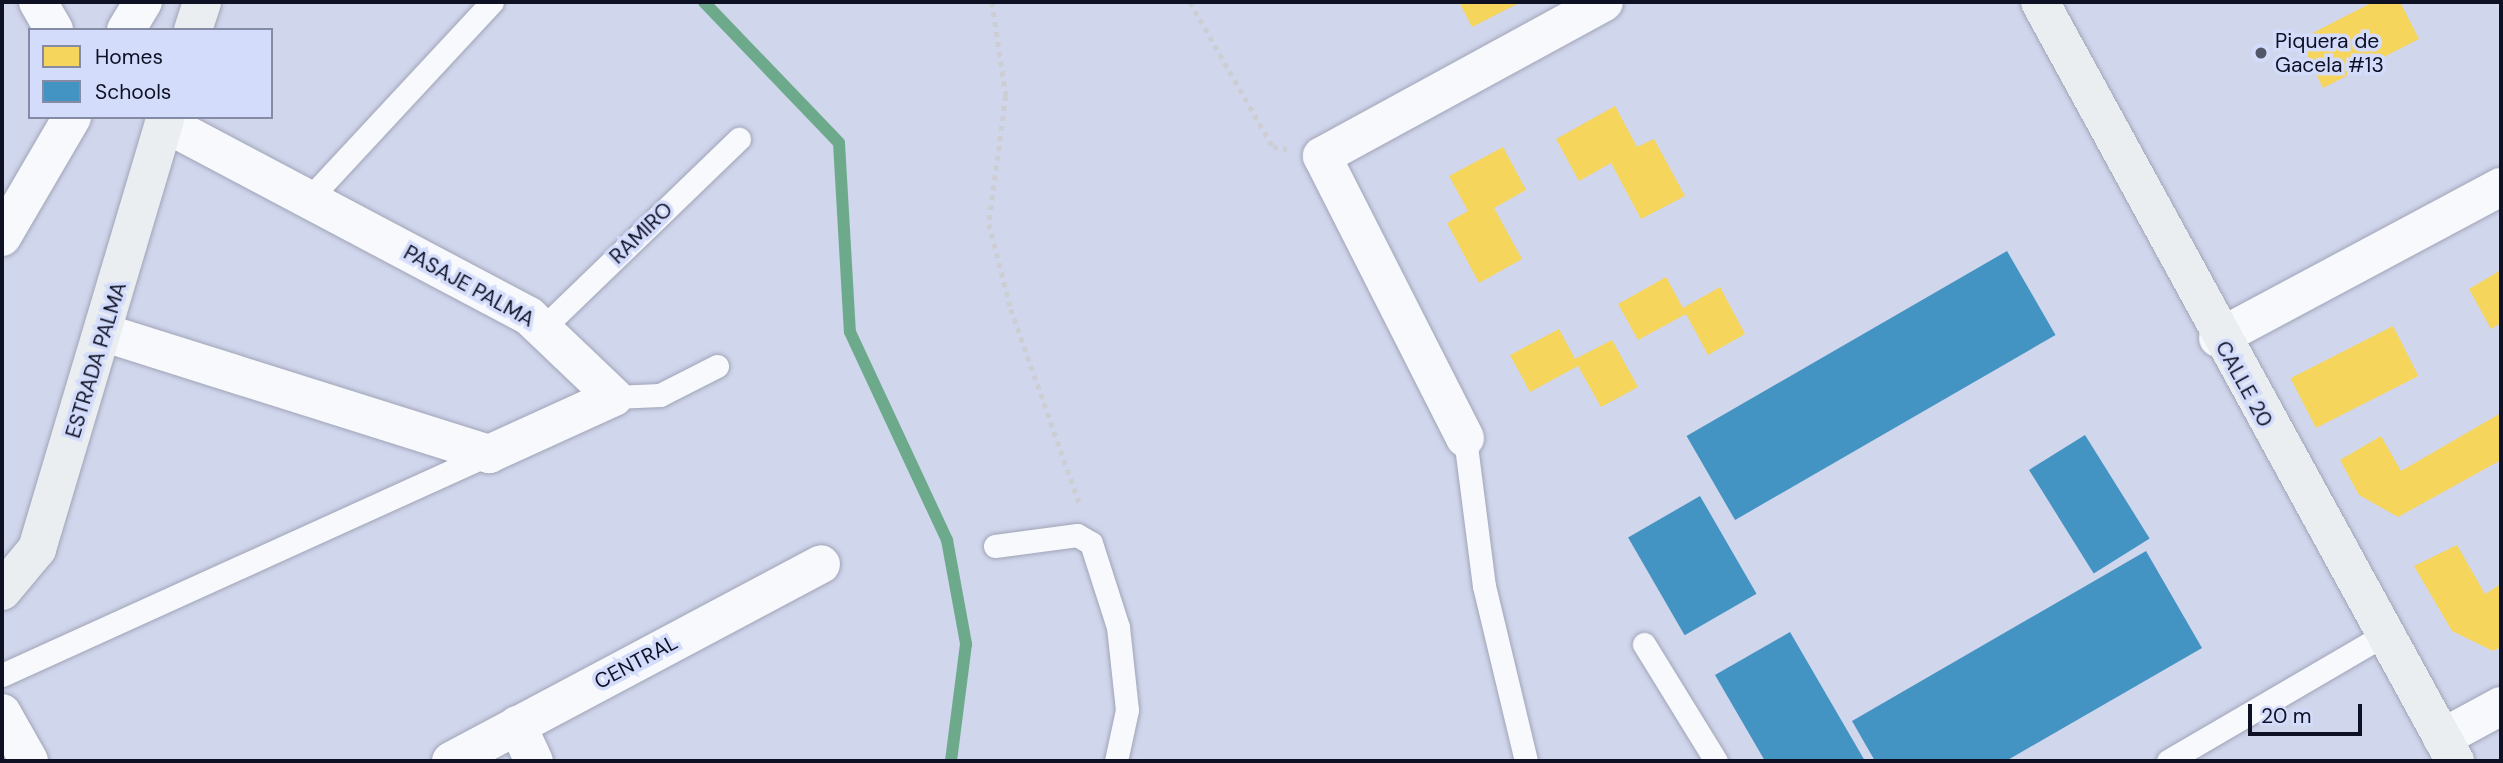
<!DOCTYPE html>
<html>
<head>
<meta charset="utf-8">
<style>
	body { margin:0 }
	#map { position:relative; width:2503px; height:763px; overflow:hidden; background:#d0d6ec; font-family:"DM Sans",sans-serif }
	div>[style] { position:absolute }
	.homes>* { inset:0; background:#f6d55c; transform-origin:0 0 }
	.schools>* { inset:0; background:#4393c3; transform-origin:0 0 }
	.stream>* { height:12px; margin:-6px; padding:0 6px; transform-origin:6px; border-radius:6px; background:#6daa8c }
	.path>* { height:4.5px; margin-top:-2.25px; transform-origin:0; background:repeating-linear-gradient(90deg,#ccced4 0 5px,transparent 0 10px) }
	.roads { filter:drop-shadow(0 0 2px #a0a4b7) drop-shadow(0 0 2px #a0a4b7) }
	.lane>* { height:23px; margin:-11.5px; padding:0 11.5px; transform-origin:11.5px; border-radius:11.5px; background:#f8f9fc }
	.street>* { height:38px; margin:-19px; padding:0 19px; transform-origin:19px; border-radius:19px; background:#f8f9fc }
	.secondary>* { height:38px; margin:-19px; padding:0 19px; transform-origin:19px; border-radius:19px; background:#eaeef1 }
	.dots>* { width:19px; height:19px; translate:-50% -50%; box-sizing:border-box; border:4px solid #d4dcfc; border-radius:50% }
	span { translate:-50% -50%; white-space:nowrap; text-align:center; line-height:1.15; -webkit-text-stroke:7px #d4dcfc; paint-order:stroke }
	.poi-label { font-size:21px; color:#0e1123 }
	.left { translate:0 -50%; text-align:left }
	.street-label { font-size:21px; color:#0e1123 }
	.frame { position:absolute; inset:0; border:4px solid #0e1123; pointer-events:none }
	.legend { position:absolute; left:28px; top:28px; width:245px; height:91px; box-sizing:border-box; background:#d4dcfc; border:2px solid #858ba5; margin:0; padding:9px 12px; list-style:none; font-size:21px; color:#0e1123 }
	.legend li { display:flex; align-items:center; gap:14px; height:35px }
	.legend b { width:35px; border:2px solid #858ba5 }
	.scale { position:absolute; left:2248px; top:704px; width:114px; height:32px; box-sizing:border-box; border:4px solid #0e1123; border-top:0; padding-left:9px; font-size:21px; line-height:24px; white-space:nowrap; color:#0e1123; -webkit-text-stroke:5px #d4dcfc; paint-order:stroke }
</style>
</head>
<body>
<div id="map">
	<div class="homes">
		<i style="clip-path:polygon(1459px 2px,1521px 2px,1472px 27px)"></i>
		<i style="clip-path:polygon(2373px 2px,2400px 2px,2419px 39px,2323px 88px,2299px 40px)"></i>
		<i style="clip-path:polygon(1615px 106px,1637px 147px,1654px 139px,1685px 196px,1641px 219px,1611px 163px,1579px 181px,1556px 139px)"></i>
		<i style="clip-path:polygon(1503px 147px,1526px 190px,1494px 208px,1522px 259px,1479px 283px,1447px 223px,1468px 211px,1449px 176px)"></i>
		<i style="clip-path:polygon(2501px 270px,2501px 323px,2491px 329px,2469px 289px)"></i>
		<i style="clip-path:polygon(1666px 277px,1683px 308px,1720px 287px,1745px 334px,1708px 355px,1686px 314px,1638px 340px,1618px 304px)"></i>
		<i style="left:2393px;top:326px;width:56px;height:115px;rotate:63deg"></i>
		<i style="clip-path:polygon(1559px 329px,1575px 359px,1612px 340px,1638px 387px,1601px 407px,1578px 366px,1530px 392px,1510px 355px)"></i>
		<i style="clip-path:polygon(2501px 413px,2501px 460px,2398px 517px,2359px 495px,2340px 460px,2381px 436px,2401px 471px)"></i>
		<i style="clip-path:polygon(2457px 545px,2485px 594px,2501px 584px,2501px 647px,2493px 651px,2452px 631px,2414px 566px)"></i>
	</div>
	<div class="schools">
		<i style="left:2007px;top:251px;width:97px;height:370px;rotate:60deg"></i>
		<i style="left:2085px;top:435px;width:122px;height:66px;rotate:58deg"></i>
		<i style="left:1700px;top:496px;width:113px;height:83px;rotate:60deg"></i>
		<i style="clip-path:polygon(2146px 551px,2202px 648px,2006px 761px,1875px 761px,1852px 721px)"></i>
		<i style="clip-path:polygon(1790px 632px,1865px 761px,1765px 761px,1715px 675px)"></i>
	</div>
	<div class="stream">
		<i style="left:704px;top:2px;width:195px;rotate:46.2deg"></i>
		<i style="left:839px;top:143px;width:189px;rotate:86.7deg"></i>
		<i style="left:850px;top:332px;width:230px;rotate:65deg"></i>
		<i style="left:947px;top:540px;width:106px;rotate:79.6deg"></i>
		<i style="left:966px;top:644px;width:118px;rotate:97.3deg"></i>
	</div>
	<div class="path">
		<i style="left:992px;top:2px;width:95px;rotate:81.5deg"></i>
		<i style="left:1006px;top:96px;width:129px;rotate:97.6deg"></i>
		<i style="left:989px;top:224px;width:88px;rotate:75.5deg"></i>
		<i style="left:1011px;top:309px;width:208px;rotate:70.6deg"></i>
		<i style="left:1190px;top:2px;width:167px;rotate:60.2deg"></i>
		<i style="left:1273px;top:147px;width:14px;rotate:8deg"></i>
	</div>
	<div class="roads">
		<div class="lane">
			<i style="left:308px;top:200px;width:270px;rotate:-47.1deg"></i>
			<i style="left:544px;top:327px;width:271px;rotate:-44deg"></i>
			<i style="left:614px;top:397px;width:46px;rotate:-2.5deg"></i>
			<i style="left:660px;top:395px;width:64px;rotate:-27deg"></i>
			<i style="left:1465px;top:438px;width:149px;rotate:82.7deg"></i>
			<i style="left:1484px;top:586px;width:180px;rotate:76.5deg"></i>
			<i style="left:995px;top:546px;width:83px;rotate:-7.6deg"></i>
			<i style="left:1077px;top:535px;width:16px;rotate:30deg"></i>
			<i style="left:1091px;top:543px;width:88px;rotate:72.2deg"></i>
			<i style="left:1118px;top:627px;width:83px;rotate:83.8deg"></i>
			<i style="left:1127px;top:710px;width:52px;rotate:102.2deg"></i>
			<i style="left:1644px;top:644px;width:137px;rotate:58.4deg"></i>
			<i style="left:2px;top:675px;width:535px;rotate:-24.41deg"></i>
			<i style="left:2168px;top:761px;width:250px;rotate:-30.3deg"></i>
		</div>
		<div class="street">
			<i style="left:38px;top:2px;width:32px;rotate:60deg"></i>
			<i style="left:126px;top:30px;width:33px;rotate:-59deg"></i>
			<i style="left:2px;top:237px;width:139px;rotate:-59.7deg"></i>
			<i style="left:105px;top:333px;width:403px;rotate:17.5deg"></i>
			<i style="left:489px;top:454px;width:137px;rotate:-24.5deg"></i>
			<i style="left:614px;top:397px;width:117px;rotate:-136.4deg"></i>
			<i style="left:529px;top:316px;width:413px;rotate:-152.1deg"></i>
			<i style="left:2218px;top:338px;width:321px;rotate:-28.1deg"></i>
			<i style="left:1465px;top:438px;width:316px;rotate:-116.9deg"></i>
			<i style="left:1322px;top:156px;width:321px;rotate:-28.6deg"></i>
			<i style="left:2px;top:713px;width:55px;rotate:60.6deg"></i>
			<i style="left:517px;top:725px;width:40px;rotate:65deg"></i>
			<i style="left:2442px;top:738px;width:67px;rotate:-28.5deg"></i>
			<i style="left:451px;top:761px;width:419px;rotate:-28deg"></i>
		</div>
		<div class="secondary">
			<i style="left:2040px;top:2px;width:865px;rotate:61.33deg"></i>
			<i style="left:193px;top:30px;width:29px;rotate:-72deg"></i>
			<i style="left:2px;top:591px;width:55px;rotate:-50.2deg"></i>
			<i style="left:37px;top:549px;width:451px;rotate:-73.4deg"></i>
		</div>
	</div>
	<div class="dots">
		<i style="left:2261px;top:53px;background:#525669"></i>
	</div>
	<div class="poi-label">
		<span class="left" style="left:2275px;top:53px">Piquera de<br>Gacela #13</span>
	</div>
	<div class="street-label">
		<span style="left:641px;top:233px;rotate:-44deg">RAMIRO</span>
		<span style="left:469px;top:286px;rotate:29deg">PASAJE PALMA</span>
		<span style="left:96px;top:360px;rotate:-73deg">ESTRADA PALMA</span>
		<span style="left:2244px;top:384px;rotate:61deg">CALLE 20</span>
		<span style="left:636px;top:662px;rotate:-28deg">CENTRAL</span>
	</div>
	<div class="frame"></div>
	<ul class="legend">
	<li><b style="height:19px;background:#f6d55c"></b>Homes</li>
	<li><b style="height:19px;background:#4393c3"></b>Schools</li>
	</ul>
	<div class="scale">20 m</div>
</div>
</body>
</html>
